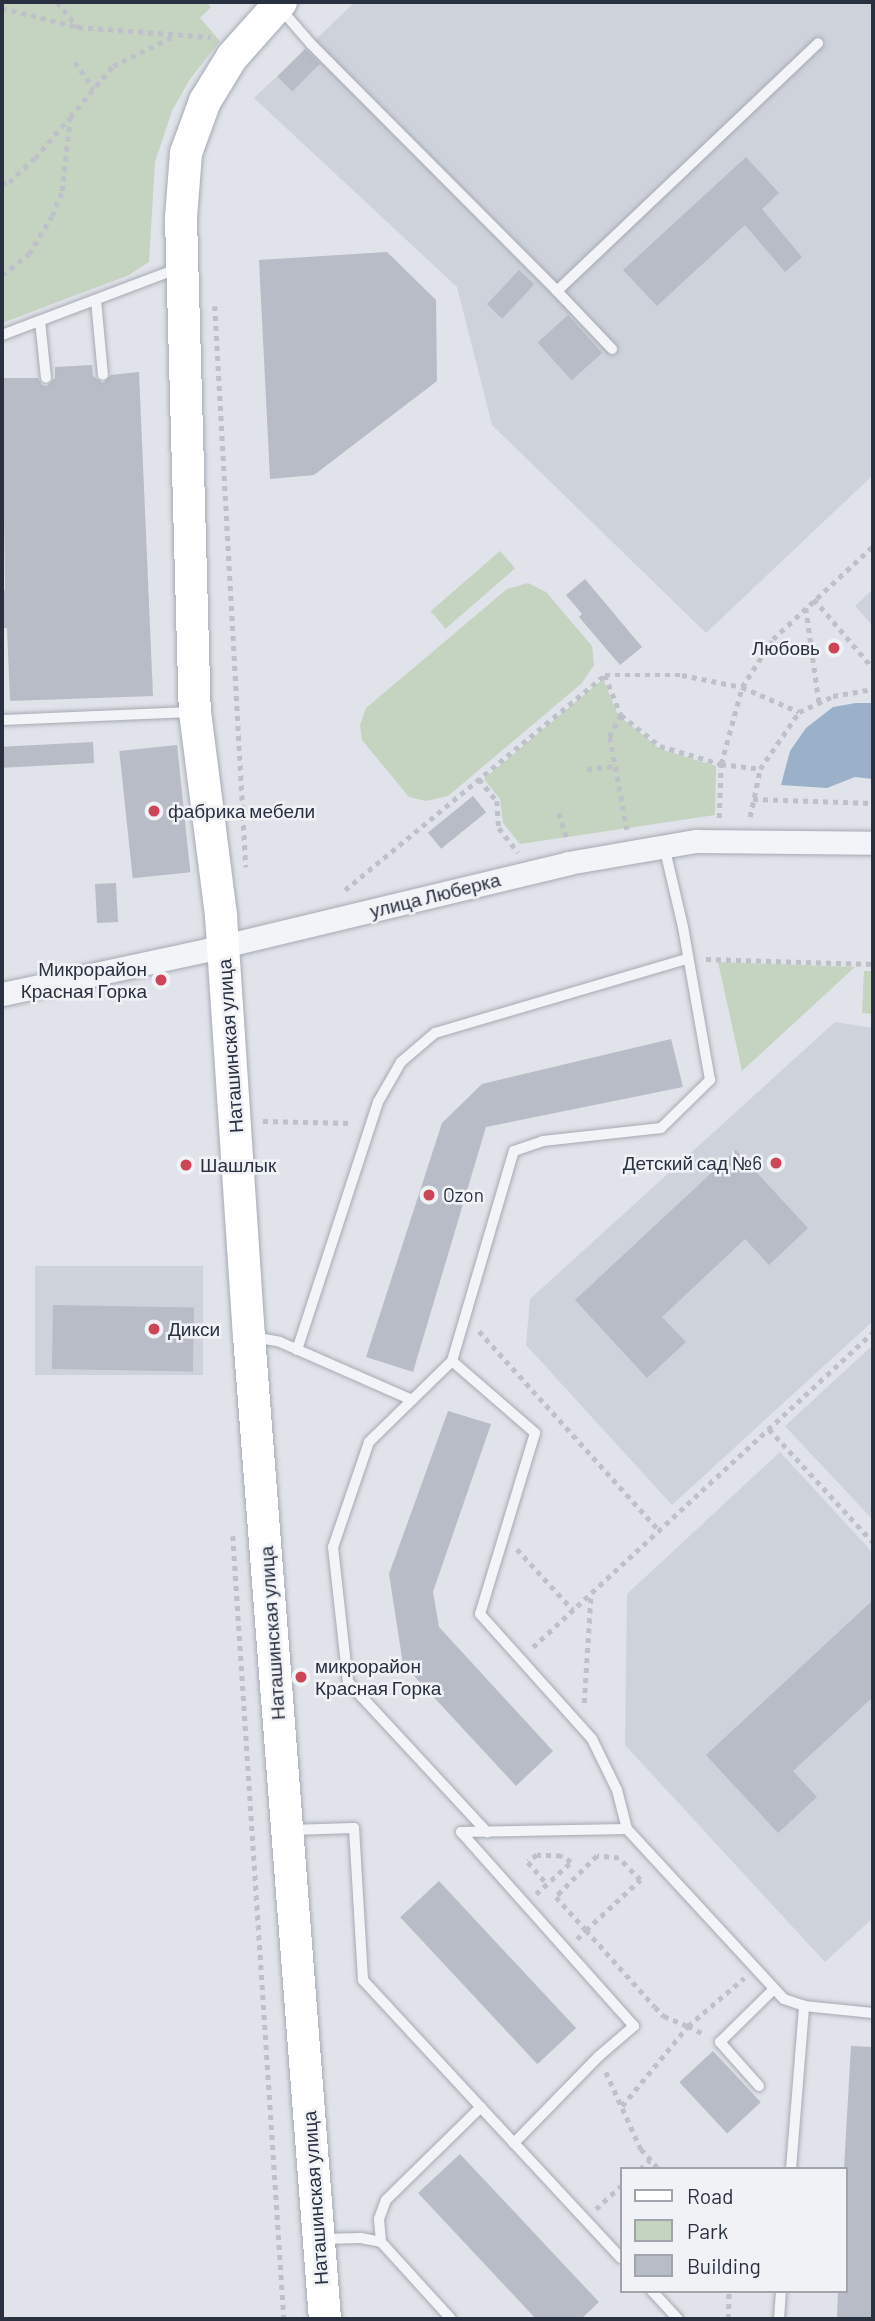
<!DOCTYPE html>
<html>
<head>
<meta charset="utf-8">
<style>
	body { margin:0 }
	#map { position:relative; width:875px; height:2321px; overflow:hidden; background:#e0e3e9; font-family:Barlow,sans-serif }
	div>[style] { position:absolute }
	.built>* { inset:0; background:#ced2db; transform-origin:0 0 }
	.green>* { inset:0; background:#c5d3c1; transform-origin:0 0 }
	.water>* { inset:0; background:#9bb0c9 }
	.building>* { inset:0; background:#b7bcc6; transform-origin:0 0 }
	.path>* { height:4.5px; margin-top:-2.25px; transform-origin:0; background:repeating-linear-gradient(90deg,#bec1c7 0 5px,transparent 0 10px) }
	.roads { filter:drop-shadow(0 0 2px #a5aab3) drop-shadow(0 0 2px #a5aab3) }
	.lane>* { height:10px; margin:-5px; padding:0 5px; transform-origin:5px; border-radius:5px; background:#f3f4f7 }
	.street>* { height:23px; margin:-11.5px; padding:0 11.5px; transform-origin:11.5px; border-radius:11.5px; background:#f3f4f7 }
	.secondary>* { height:32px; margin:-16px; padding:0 16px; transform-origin:16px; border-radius:16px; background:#fff }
	.dots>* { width:19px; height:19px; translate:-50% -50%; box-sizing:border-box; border:4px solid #f0f2f6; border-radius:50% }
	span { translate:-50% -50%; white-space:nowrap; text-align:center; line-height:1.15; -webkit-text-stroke:5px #f0f2f6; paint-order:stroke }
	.poi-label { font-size:19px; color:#293140 }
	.right { translate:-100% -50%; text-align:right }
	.left { translate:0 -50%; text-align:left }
	.street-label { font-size:19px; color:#293140 }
	.frame { position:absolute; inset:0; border:4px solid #293140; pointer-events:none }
	.legend { position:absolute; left:620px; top:2167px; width:228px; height:126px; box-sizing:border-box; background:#f0f2f6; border:2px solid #a0a5ad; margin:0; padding:9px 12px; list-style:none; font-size:21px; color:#293140 }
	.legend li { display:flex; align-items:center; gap:14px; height:35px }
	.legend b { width:35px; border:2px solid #a0a5ad }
</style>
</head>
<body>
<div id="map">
	<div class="built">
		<i style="clip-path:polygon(355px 2px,873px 2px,873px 475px,706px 633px,492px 425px,457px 287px,254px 98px)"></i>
		<i style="clip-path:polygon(873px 589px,873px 626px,855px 606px)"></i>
		<i style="clip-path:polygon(835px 1022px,873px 1028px,873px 1321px,672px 1505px,526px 1345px,530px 1299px)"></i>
		<i style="left:35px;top:1266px;width:168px;height:109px"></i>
		<i style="clip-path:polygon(873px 1345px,873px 1520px,785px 1426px)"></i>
		<i style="clip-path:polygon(780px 1452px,873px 1553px,873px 1918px,825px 1962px,625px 1745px,627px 1594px)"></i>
	</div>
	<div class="green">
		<i style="clip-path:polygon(2px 2px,206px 2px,211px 7px,200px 18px,220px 41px,190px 79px,172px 111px,155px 162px,149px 262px,129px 275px,2px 323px)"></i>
		<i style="left:500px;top:551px;width:23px;height:92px;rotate:49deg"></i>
		<i style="clip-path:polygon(528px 583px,546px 592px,592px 646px,594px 665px,582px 683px,448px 796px,426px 801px,409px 797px,362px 740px,360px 725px,366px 708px,507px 589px)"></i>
		<i style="clip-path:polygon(603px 679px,618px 715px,660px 749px,716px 766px,715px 815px,520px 844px,503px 823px,500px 799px,484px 779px)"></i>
		<i style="clip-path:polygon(718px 962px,855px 967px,742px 1071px)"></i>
		<i style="clip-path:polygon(864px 971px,873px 971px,873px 1014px,862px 1013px)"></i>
	</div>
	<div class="water">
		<i style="clip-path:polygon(856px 703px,873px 703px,873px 779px,855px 777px,827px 788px,781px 785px,790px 751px,806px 728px,833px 707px)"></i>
	</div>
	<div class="building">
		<i style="left:305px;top:49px;width:21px;height:39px;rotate:45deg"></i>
		<i style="clip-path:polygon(746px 157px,779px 193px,762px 209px,802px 257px,785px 272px,745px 225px,657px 306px,623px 270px)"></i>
		<i style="clip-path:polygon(387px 252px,436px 300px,437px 381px,314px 475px,270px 479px,259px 260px)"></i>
		<i style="left:519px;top:270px;width:21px;height:47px;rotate:43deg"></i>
		<i style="left:568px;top:315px;width:51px;height:41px;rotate:48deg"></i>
		<i style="clip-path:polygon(92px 365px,93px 376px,103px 383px,111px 375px,139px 372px,153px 696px,10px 701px,7px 628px,2px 628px,2px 590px,5px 590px,2px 378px,38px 378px,42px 385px,47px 386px,55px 378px,55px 367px)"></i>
		<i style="clip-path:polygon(585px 579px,642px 647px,620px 665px,579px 617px,582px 614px,566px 595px)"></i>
		<i style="left:93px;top:742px;width:21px;height:91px;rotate:87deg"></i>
		<i style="left:177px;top:745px;width:128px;height:58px;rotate:84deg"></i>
		<i style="left:473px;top:796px;width:21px;height:58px;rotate:51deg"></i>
		<i style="left:116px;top:883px;width:39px;height:21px;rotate:87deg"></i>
		<i style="clip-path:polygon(671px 1039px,683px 1087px,486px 1127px,413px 1372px,366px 1357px,442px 1123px,482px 1084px)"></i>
		<i style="clip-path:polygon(736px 1150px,808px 1228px,769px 1265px,745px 1239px,662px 1317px,686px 1342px,647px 1378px,575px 1300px)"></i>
		<i style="left:53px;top:1305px;width:141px;height:64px;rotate:1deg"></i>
		<i style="clip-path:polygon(448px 1411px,491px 1424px,433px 1592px,439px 1627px,553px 1751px,516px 1786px,403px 1664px,389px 1574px)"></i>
		<i style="clip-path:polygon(873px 1600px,873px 1697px,793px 1771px,817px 1797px,778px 1833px,706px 1755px)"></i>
		<i style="left:439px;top:1881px;width:201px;height:53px;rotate:47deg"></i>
		<i style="clip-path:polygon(851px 2046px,873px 2047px,873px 2319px,837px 2319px,838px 2291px,845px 2291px,844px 2169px)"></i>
		<i style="left:713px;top:2051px;width:70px;height:46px;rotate:47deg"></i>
		<i style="clip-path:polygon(460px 2154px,599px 2302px,581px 2319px,536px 2319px,418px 2193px)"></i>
	</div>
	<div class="path">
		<i style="left:57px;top:2px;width:33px;rotate:50deg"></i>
		<i style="left:78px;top:27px;width:133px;rotate:4.3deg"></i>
		<i style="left:2px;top:8px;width:78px;rotate:14deg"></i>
		<i style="left:75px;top:62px;width:33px;rotate:55deg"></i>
		<i style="left:2px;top:184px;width:7px;rotate:-16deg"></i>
		<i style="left:9px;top:182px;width:35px;rotate:-43deg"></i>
		<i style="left:35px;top:158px;width:52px;rotate:-49.6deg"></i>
		<i style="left:2px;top:275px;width:34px;rotate:-38deg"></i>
		<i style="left:29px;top:254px;width:44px;rotate:-58.8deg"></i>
		<i style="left:52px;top:216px;width:27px;rotate:-68deg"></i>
		<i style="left:62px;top:191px;width:74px;rotate:-83.8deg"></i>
		<i style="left:70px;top:117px;width:67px;rotate:-49.9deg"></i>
		<i style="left:113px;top:66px;width:68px;rotate:-26.2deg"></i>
		<i style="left:215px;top:306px;width:562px;rotate:86.84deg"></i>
		<i style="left:814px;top:599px;width:91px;rotate:49.5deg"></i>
		<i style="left:806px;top:608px;width:95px;rotate:82.1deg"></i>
		<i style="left:605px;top:675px;width:43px;rotate:68.2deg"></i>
		<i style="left:621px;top:715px;width:50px;rotate:38.5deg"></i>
		<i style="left:660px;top:746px;width:64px;rotate:16.4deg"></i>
		<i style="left:721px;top:764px;width:39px;rotate:7deg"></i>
		<i style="left:621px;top:715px;width:25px;rotate:117deg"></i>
		<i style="left:610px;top:737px;width:94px;rotate:79.5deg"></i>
		<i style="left:587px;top:769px;width:29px;rotate:-6deg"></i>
		<i style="left:479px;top:779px;width:28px;rotate:51deg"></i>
		<i style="left:497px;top:801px;width:27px;rotate:86deg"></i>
		<i style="left:499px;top:828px;width:31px;rotate:52deg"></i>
		<i style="left:753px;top:799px;width:120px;rotate:1.9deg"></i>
		<i style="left:559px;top:813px;width:27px;rotate:73deg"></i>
		<i style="left:750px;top:817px;width:49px;rotate:-78.2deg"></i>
		<i style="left:760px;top:769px;width:69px;rotate:-55.6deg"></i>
		<i style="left:799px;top:712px;width:38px;rotate:-25deg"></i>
		<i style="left:833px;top:696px;width:41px;rotate:-9.9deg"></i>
		<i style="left:719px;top:818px;width:54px;rotate:-87.9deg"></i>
		<i style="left:721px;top:764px;width:80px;rotate:-74.7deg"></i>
		<i style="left:742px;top:687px;width:57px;rotate:-57.1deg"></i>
		<i style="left:773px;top:639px;width:137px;rotate:-42.9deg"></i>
		<i style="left:345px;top:890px;width:337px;rotate:-39.6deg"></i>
		<i style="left:605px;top:675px;width:77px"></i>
		<i style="left:682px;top:675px;width:61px;rotate:11.3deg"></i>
		<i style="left:742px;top:687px;width:62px;rotate:23.7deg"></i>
		<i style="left:706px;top:959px;width:167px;rotate:1.7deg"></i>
		<i style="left:263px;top:1121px;width:89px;rotate:1.3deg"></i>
		<i style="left:479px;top:1331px;width:268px;rotate:47.9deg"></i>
		<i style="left:769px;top:1429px;width:154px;rotate:47.4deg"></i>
		<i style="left:233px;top:1536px;width:785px;rotate:86.27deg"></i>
		<i style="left:517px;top:1549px;width:83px;rotate:47.4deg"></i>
		<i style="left:533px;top:1647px;width:463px;rotate:-42.8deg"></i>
		<i style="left:584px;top:1703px;width:110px;rotate:-86.4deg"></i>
		<i style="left:536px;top:1894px;width:47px;rotate:-42.4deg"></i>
		<i style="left:571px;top:1862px;width:12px;rotate:-149deg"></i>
		<i style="left:561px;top:1856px;width:24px;rotate:-178deg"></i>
		<i style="left:537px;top:1855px;width:11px;rotate:142deg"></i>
		<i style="left:528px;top:1862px;width:29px;rotate:49deg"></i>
		<i style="left:577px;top:1939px;width:13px;rotate:-45deg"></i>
		<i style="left:586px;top:1930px;width:74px;rotate:-42.8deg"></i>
		<i style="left:640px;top:1880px;width:30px;rotate:-134deg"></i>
		<i style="left:619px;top:1858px;width:22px;rotate:-175deg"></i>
		<i style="left:597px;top:1856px;width:58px;rotate:135deg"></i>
		<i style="left:556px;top:1897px;width:45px;rotate:47.7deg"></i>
		<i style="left:586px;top:1930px;width:103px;rotate:48.1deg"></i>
		<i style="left:655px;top:2007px;width:13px;rotate:45deg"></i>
		<i style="left:664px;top:2016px;width:26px;rotate:23deg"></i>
		<i style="left:688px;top:2026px;width:74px;rotate:-40.6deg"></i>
		<i style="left:606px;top:2072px;width:85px;rotate:65.6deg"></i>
		<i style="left:641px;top:2149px;width:27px;rotate:48deg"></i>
		<i style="left:622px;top:2106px;width:104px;rotate:-50.5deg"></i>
		<i style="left:688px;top:2026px;width:18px;rotate:27deg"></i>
		<i style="left:640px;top:2169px;width:13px;rotate:-42deg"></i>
		<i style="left:596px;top:2209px;width:34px;rotate:-43deg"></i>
		<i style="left:728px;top:2319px;width:28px;rotate:-88deg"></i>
	</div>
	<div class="roads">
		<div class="lane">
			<i style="left:279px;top:7px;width:49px;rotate:49.1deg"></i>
			<i style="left:311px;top:44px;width:349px;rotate:45.1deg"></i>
			<i style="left:557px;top:291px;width:360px;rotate:-43.5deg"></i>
			<i style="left:557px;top:291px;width:80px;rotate:46.5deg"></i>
			<i style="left:96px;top:300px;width:75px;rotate:84.7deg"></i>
			<i style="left:40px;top:321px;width:57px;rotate:84deg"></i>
			<i style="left:2px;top:335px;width:189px;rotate:-20.7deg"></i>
			<i style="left:2px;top:720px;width:190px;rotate:-2.4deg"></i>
			<i style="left:253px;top:1337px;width:27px;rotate:10deg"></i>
			<i style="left:280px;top:1342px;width:144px;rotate:23.7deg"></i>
			<i style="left:412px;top:1400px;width:56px;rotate:-44.3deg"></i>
			<i style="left:452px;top:1361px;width:110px;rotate:40.9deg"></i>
			<i style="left:535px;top:1433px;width:189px;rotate:106.9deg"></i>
			<i style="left:480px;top:1614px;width:168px;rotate:48.1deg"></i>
			<i style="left:592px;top:1739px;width:57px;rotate:63.9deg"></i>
			<i style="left:617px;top:1790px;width:40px;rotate:75.6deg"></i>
			<i style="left:627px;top:1829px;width:166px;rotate:179deg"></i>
			<i style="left:461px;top:1832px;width:260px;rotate:48.3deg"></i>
			<i style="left:634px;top:2026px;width:46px;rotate:139.4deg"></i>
			<i style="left:599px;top:2056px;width:122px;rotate:134.3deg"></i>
			<i style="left:514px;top:2143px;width:157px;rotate:47.1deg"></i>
			<i style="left:297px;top:1350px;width:261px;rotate:-71.9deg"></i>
			<i style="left:378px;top:1102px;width:46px;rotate:-60.1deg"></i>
			<i style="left:401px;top:1062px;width:45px;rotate:-40.5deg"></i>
			<i style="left:435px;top:1033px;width:263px;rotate:-16.4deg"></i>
			<i style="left:452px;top:1361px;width:219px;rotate:-73.6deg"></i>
			<i style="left:514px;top:1151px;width:31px;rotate:-19deg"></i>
			<i style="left:543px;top:1141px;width:119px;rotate:-6.3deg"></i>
			<i style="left:661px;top:1128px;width:69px;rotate:-44.4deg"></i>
			<i style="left:710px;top:1080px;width:155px;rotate:-100deg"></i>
			<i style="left:683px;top:927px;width:83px;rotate:-103.2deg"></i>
			<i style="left:412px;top:1400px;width:60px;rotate:135.7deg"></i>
			<i style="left:369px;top:1442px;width:111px;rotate:108.9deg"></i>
			<i style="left:333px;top:1547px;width:136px;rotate:83.7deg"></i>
			<i style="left:348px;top:1682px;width:205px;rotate:47.2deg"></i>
			<i style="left:627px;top:1829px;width:231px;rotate:47.3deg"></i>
			<i style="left:784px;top:1999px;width:21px;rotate:19deg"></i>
			<i style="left:804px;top:2006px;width:69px;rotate:5.8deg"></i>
			<i style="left:290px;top:1830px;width:64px;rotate:-1.8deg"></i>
			<i style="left:354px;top:1828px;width:152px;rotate:86.6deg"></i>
			<i style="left:363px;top:1980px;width:222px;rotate:47.2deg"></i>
			<i style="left:759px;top:2086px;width:59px;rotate:-131.6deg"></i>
			<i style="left:720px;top:2042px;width:76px;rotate:-44.5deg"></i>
			<i style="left:791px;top:2169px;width:164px;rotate:-85.4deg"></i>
			<i style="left:321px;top:2239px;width:40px;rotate:-1.4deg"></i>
			<i style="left:361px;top:2238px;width:20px;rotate:11deg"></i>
			<i style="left:381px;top:2242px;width:104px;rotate:47.7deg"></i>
			<i style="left:381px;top:2242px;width:23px;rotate:-95deg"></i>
			<i style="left:379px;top:2219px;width:20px;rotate:-70deg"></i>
			<i style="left:386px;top:2200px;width:133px;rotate:-44.4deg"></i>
			<i style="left:652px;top:2291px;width:38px;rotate:47deg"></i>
			<i style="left:779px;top:2319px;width:28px;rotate:-86deg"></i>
		</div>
		<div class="street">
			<i style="left:2px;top:994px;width:210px;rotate:-12.1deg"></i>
			<i style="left:207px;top:950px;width:371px;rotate:-13.5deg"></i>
			<i style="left:568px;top:863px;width:130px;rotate:-9.8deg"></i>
			<i style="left:696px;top:841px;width:177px;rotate:0.6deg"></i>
		</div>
		<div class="secondary">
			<i style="left:281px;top:2px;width:74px;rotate:131.7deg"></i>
			<i style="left:232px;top:57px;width:52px;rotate:121.5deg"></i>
			<i style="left:205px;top:101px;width:55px;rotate:110.1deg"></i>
			<i style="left:186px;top:153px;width:65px;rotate:94.4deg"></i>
			<i style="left:181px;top:218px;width:494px;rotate:88.4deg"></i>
			<i style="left:195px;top:712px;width:206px;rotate:82.7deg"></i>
			<i style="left:221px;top:916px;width:421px;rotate:86.2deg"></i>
			<i style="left:249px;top:1336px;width:986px;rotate:85.58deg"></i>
		</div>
	</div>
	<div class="dots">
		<i style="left:834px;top:648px;background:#ce4557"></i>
		<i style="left:154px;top:811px;background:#ce4557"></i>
		<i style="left:161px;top:980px;background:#ce4557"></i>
		<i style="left:776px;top:1163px;background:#ce4557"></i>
		<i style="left:186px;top:1165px;background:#ce4557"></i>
		<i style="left:429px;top:1195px;background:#ce4557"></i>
		<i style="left:154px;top:1329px;background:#ce4557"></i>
		<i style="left:301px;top:1677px;background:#ce4557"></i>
	</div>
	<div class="poi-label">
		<span class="right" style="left:820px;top:648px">Любовь</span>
		<span class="left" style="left:168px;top:811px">фабрика мебели</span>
		<span class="right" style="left:147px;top:980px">Микрорайон<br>Красная Горка</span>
		<span class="right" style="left:762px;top:1163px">Детский сад №6</span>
		<span class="left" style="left:200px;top:1165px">Шашлык</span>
		<span class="left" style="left:443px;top:1195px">Ozon</span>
		<span class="left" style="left:168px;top:1329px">Дикси</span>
		<span class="left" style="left:315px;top:1677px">микрорайон<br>Красная Горка</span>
	</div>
	<div class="street-label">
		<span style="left:435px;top:895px;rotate:-14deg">улица Люберка</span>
		<span style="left:230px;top:1046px;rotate:-94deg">Наташинская улица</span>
		<span style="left:272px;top:1633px;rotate:-94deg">Наташинская улица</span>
		<span style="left:315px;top:2198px;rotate:-94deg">Наташинская улица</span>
	</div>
	<div class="frame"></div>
	<ul class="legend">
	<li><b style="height:9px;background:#fff"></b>Road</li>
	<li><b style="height:19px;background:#c5d3c1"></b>Park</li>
	<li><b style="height:19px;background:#b7bcc6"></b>Building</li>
	</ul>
</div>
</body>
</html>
